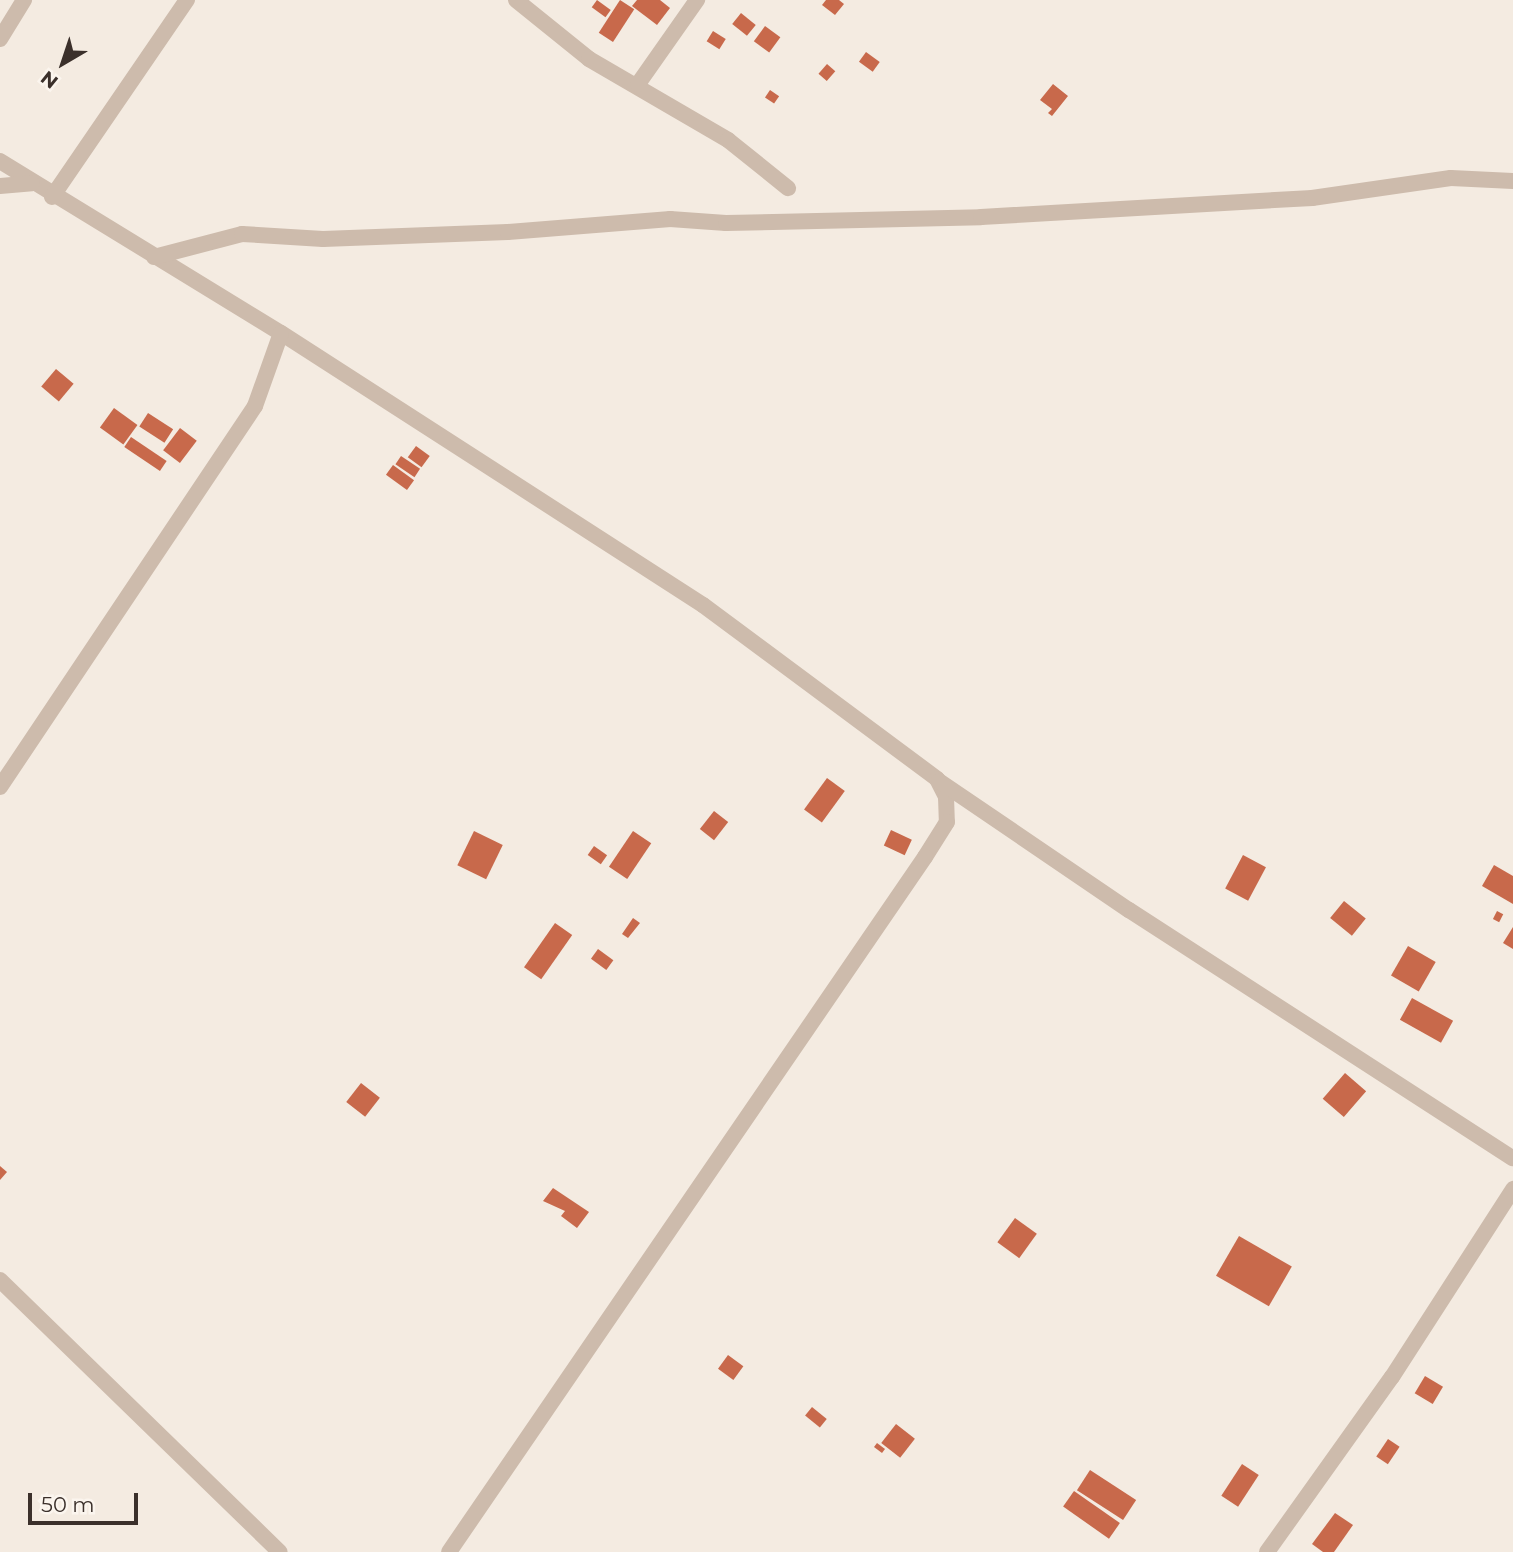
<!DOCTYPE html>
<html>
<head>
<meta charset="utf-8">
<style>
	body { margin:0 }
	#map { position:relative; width:1513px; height:1552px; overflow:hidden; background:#f4ebe1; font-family:Montserrat,sans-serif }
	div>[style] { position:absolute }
	.building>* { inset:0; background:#c8694b; transform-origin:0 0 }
	.street>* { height:16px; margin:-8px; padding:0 8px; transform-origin:8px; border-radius:8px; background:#cdbbac }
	span { translate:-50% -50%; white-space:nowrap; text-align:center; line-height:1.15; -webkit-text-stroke:5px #fbf5ee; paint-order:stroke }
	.north { position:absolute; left:28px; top:28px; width:70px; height:70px; -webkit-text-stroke:5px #fbf5ee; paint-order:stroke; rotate:219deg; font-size:19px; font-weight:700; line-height:28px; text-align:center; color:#3b302b }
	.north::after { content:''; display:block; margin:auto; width:24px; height:32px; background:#3b302b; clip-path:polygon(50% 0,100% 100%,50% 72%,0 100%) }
	.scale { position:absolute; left:28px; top:1493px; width:110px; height:32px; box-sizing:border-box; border:4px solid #3b302b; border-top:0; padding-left:9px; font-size:21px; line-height:24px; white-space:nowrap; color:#3b302b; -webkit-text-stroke:5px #fbf5ee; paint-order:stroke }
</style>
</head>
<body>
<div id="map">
	<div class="building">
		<i style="left:597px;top:0;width:17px;height:9px;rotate:36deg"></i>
		<i style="left:620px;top:0;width:17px;height:39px;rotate:33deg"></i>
		<i style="clip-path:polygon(637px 0,660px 0,670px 8px,657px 25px,632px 6px)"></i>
		<i style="clip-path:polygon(826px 0,839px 0,844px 4px,835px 15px,822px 5px)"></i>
		<i style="left:741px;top:13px;width:19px;height:14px;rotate:39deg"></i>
		<i style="left:765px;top:26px;width:19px;height:19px;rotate:36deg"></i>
		<i style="left:713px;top:31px;width:15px;height:12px;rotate:32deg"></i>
		<i style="left:866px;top:52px;width:17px;height:12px;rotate:36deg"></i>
		<i style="left:827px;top:64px;width:11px;height:13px;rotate:41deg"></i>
		<i style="clip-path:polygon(1053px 84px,1068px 96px,1052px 116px,1048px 113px,1052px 109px,1040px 100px)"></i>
		<i style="left:770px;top:90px;width:11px;height:9px;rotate:34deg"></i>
		<i style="left:56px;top:369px;width:23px;height:23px;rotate:40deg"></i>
		<i style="left:114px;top:408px;width:29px;height:24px;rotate:36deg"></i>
		<i style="left:148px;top:413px;width:30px;height:16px;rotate:33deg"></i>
		<i style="left:180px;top:428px;width:21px;height:28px;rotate:37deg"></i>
		<i style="left:131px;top:437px;width:43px;height:12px;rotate:34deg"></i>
		<i style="left:416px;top:446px;width:17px;height:14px;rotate:36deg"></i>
		<i style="left:401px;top:456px;width:23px;height:10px;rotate:34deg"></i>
		<i style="left:393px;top:465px;width:26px;height:12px;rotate:36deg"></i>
		<i style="left:827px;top:778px;width:22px;height:39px;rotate:36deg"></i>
		<i style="left:714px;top:811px;width:18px;height:23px;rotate:38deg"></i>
		<i style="left:891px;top:830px;width:23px;height:17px;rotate:25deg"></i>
		<i style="left:474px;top:831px;width:32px;height:38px;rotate:26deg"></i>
		<i style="left:633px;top:831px;width:22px;height:43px;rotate:34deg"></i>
		<i style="left:594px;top:846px;width:16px;height:11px;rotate:35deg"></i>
		<i style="left:1243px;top:855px;width:26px;height:38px;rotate:28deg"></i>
		<i style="clip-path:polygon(1494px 865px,1513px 876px,1513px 904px,1482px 886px)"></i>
		<i style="left:1344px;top:901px;width:28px;height:22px;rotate:39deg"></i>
		<i style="left:1497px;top:911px;width:7px;height:9px;rotate:27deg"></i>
		<i style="clip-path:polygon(633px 918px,640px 923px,628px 938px,622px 934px)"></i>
		<i style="left:555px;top:923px;width:21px;height:54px;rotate:35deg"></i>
		<i style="clip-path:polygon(1513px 927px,1513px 949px,1503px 943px)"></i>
		<i style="left:1408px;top:946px;width:32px;height:34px;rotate:30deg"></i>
		<i style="left:598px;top:949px;width:19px;height:12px;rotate:36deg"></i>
		<i style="left:1412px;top:998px;width:47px;height:25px;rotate:29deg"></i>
		<i style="left:1345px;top:1073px;width:28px;height:34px;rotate:41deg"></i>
		<i style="left:361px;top:1083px;width:24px;height:24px;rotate:38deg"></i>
		<i style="clip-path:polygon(0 1166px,7px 1172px,0 1180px)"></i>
		<i style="clip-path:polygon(553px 1188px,589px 1212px,577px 1228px,561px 1216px,565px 1211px,543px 1201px)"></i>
		<i style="left:1015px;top:1218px;width:27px;height:30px;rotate:36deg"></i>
		<i style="left:1239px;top:1236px;width:61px;height:46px;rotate:30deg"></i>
		<i style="left:728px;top:1355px;width:19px;height:17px;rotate:36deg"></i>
		<i style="left:1425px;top:1376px;width:21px;height:20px;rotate:31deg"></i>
		<i style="left:812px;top:1407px;width:19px;height:11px;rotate:39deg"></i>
		<i style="left:896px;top:1424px;width:24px;height:24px;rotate:38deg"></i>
		<i style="left:1388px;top:1439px;width:14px;height:21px;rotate:34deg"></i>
		<i style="left:877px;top:1443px;width:10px;height:5px;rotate:37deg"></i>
		<i style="left:1242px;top:1464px;width:20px;height:38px;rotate:33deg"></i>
		<i style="left:1090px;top:1470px;width:55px;height:24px;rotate:33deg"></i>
		<i style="left:1074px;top:1491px;width:56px;height:19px;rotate:35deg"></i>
		<i style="clip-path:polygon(1335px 1513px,1353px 1525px,1334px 1552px,1323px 1552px,1312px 1544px)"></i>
	</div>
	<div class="street">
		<i style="left:516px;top:0;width:94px;rotate:38.9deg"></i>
		<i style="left:589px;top:59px;width:161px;rotate:30.2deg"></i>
		<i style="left:728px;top:140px;width:77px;rotate:38.7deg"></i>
		<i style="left:0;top:39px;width:46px;rotate:-58.4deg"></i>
		<i style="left:638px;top:84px;width:103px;rotate:-54.9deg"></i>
		<i style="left:0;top:161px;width:329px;rotate:31.5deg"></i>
		<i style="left:281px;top:333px;width:502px;rotate:32.8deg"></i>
		<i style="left:703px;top:605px;width:292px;rotate:36.6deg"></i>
		<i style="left:937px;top:779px;width:20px;rotate:63deg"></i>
		<i style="left:946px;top:797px;width:25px;rotate:88deg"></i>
		<i style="left:947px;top:822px;width:41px;rotate:122.2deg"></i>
		<i style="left:925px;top:857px;width:842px;rotate:124.41deg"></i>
		<i style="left:0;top:186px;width:32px;rotate:-5deg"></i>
		<i style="left:52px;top:197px;width:239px;rotate:-55.6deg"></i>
		<i style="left:154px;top:257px;width:91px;rotate:-14.6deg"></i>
		<i style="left:242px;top:234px;width:81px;rotate:3.5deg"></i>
		<i style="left:323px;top:239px;width:185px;rotate:-2.2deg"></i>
		<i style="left:508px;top:232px;width:163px;rotate:-4.6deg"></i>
		<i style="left:670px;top:219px;width:56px;rotate:4.1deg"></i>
		<i style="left:726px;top:223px;width:255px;rotate:-1.3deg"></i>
		<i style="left:981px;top:217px;width:332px;rotate:-3.3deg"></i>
		<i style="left:1312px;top:198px;width:140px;rotate:-8.2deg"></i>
		<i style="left:1451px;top:178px;width:62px;rotate:2.8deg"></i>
		<i style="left:939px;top:781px;width:230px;rotate:34.2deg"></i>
		<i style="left:1129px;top:910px;width:457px;rotate:32.9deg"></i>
		<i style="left:0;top:787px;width:458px;rotate:-56.2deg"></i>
		<i style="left:255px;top:406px;width:77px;rotate:-70.4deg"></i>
		<i style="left:0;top:1280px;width:390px;rotate:44.2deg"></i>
		<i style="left:1267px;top:1552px;width:215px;rotate:-54.5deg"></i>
		<i style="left:1392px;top:1377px;width:224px;rotate:-57.2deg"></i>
	</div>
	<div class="north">N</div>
	<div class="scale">50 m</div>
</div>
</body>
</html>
